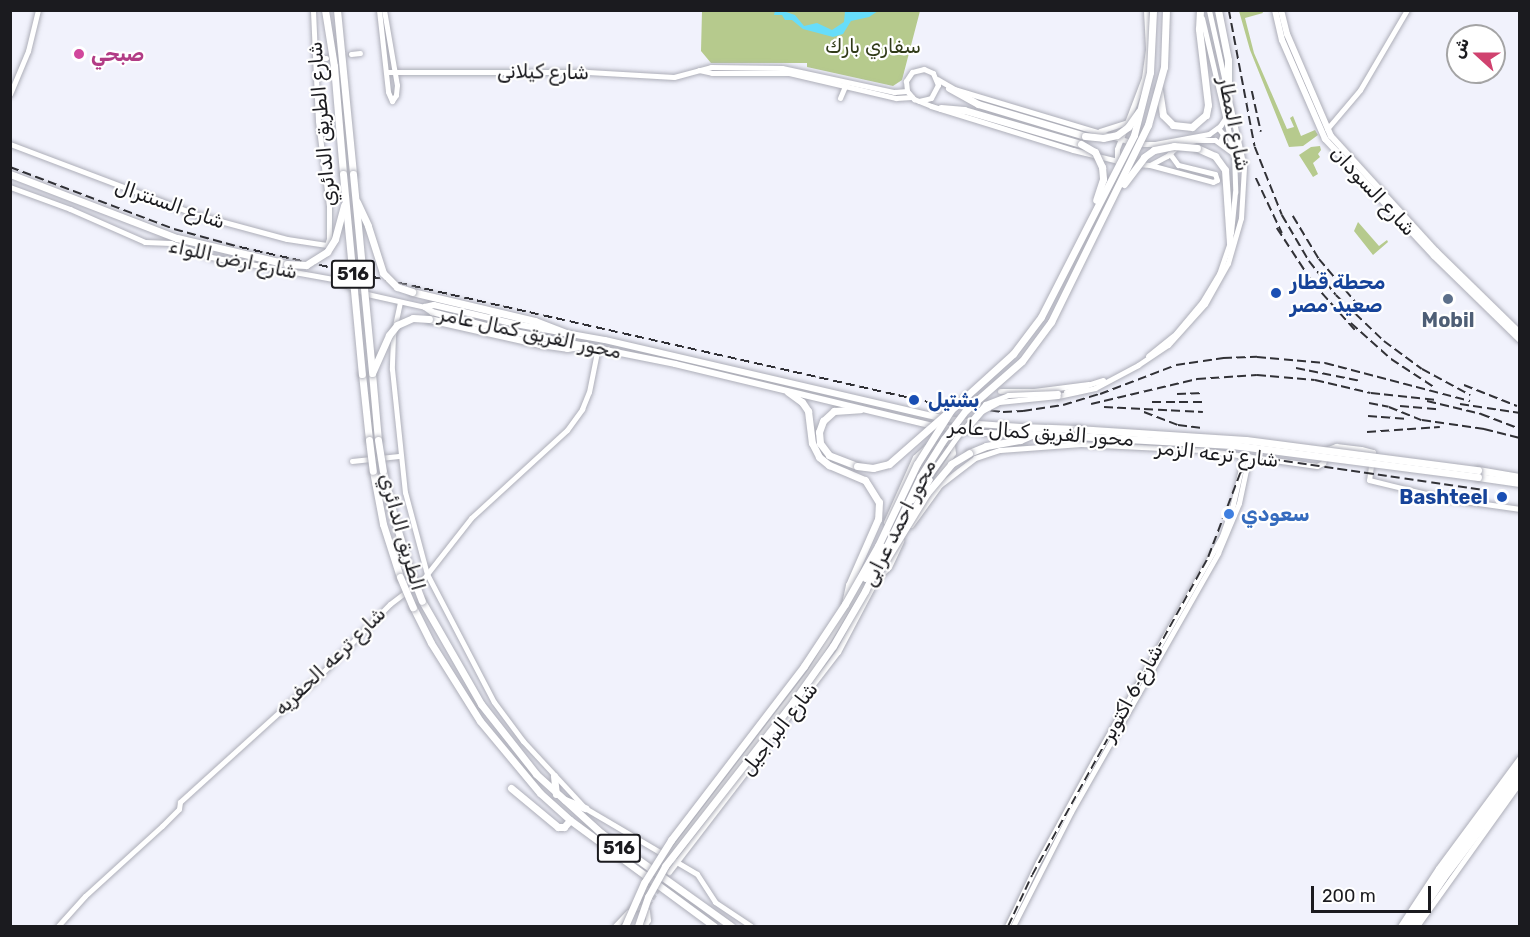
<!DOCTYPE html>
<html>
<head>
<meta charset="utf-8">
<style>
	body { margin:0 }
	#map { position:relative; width:1530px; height:937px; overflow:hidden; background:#f1f2fc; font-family:Rubik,Cairo,sans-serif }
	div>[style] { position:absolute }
	.green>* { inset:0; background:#b6ca8d }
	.water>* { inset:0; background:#67ddfa }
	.secondary-tunnel>* { height:5px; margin-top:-2.5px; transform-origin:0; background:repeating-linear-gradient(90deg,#d1d2db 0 5px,transparent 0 7.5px) }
	.roads { filter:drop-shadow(0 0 2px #adaeb8) drop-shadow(0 0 2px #adaeb8) }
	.secondary>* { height:5px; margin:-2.5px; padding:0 2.5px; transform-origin:2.5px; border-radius:2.5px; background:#fff }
	.primary>* { height:6px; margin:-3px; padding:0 3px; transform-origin:3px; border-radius:3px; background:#fff }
	.highway>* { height:7px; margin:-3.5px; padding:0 3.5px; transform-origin:3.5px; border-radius:3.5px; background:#fff }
	.rail>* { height:1.5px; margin-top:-0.75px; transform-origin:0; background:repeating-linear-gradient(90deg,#313136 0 9px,transparent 0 13.5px) }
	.bridges { filter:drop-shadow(0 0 2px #adaeb8) drop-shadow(0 0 2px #adaeb8) }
	.secondary-bridge>* { height:5px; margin:-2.5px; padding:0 2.5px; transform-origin:2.5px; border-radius:2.5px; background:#fff }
	.highway-bridge>* { height:7px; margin:-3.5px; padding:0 3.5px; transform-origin:3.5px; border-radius:3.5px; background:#fff }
	.dots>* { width:16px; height:16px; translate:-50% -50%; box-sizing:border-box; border:3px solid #fff; border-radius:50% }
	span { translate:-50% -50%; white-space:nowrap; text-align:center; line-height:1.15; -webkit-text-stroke:4.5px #fff; paint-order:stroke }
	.shield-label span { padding:2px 4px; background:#fff; border:2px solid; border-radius:4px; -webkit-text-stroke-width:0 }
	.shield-label { font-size:18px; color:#1b1b1f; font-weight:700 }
	.park-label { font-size:20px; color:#313b18 }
	.hotel-label { font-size:20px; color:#b23c85; font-weight:700 }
	.left { translate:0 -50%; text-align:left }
	.street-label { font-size:20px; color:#1b1b1f }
	.transit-label { font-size:20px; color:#164399; font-weight:700 }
	.right { translate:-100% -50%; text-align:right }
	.service-label { font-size:20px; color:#4e5e75; font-weight:700 }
	.shop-label { font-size:20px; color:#366cbe; font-weight:700 }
	.frame { position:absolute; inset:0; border:12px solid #1b1b1f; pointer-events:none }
	.north { position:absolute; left:1446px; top:24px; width:60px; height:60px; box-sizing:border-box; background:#fff; border:2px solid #a4a4a5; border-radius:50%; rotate:291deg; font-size:16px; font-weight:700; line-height:24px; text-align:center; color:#1b1b1f }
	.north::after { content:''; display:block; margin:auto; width:21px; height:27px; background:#d0426f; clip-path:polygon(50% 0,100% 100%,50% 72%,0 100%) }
	.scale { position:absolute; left:1311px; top:886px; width:120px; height:27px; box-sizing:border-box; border:3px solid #1b1b1f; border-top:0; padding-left:8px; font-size:18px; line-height:21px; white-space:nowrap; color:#1b1b1f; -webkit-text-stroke:4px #fff; paint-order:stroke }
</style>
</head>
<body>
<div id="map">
	<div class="green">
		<i style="clip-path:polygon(702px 11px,920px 11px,902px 80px,893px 86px,807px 67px,807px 63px,711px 63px,701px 51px)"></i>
		<i style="clip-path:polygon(1239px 11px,1262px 11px,1263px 13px,1245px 18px,1254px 53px,1287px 129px,1294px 127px,1290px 118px,1293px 116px,1301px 136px,1315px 130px,1318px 135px,1303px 146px,1289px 147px,1250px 50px)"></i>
		<i style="clip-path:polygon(1320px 146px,1321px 150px,1318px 154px,1320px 157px,1313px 163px,1318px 174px,1313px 177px,1299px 155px,1311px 147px)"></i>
		<i style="clip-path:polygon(1358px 222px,1379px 246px,1387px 240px,1388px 242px,1373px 255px,1354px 231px)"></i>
	</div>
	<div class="water">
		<i style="clip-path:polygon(771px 11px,783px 11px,795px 15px,804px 26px,817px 23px,832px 30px,844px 22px,845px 11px,878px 11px,869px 17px,851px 21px,843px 34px,833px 37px,803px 29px,792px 20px,785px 20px,782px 15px,774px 15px,775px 11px)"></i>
	</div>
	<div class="secondary-tunnel">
		<i style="left:326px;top:58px;width:25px;rotate:-9deg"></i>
		<i style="left:640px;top:900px;width:35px;rotate:-59deg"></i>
		<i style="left:648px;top:905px;width:39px;rotate:-58deg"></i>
	</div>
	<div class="roads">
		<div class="secondary">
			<i style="left:379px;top:10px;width:82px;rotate:83.7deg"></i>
			<i style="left:388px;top:92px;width:10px;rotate:66deg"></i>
			<i style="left:384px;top:10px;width:76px;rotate:80.2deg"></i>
			<i style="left:397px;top:85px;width:10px;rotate:96deg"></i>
			<i style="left:396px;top:95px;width:7px;rotate:124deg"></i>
			<i style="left:1202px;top:18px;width:140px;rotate:76.8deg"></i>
			<i style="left:1234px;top:154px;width:38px;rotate:88deg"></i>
			<i style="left:1235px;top:192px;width:41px;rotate:95.6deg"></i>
			<i style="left:351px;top:54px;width:9px;rotate:-6deg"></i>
			<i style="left:315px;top:59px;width:11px;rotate:-5deg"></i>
			<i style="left:699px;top:70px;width:13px;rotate:13deg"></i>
			<i style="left:712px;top:73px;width:77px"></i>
			<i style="left:789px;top:73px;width:110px;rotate:13.2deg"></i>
			<i style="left:896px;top:98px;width:16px;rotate:-4deg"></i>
			<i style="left:387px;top:72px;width:201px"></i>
			<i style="left:588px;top:72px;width:86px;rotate:3.3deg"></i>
			<i style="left:674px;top:77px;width:38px;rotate:-15deg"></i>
			<i style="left:711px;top:67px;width:71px;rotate:0.8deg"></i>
			<i style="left:782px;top:68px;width:115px;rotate:12.1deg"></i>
			<i style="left:894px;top:92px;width:13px;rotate:-4deg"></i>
			<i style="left:937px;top:79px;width:20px;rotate:30deg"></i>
			<i style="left:954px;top:89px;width:191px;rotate:16.7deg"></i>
			<i style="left:1137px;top:144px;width:18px"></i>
			<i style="left:1155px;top:144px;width:55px;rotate:-10.5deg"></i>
			<i style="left:1209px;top:134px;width:14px;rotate:-36deg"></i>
			<i style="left:1220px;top:126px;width:11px;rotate:-56deg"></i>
			<i style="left:10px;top:94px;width:47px;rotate:-67.3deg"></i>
			<i style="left:28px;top:51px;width:42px;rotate:-76.3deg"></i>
			<i style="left:840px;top:98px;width:13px;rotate:-67deg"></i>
			<i style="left:919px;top:101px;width:12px;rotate:-14deg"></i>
			<i style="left:931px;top:98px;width:15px;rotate:-62deg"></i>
			<i style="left:938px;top:85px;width:13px;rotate:-113deg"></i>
			<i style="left:933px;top:73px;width:10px;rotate:-156deg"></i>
			<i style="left:924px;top:69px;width:12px;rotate:166deg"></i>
			<i style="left:912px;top:72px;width:11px;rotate:124deg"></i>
			<i style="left:906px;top:81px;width:10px;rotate:84deg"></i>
			<i style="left:907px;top:91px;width:11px;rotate:49deg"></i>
			<i style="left:914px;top:99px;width:18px;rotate:22deg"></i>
			<i style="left:931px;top:106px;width:149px;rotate:17.2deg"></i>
			<i style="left:1073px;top:150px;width:50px;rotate:13.8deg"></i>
			<i style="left:1218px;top:128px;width:8px;rotate:50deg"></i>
			<i style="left:1223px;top:134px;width:9px;rotate:111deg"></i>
			<i style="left:1327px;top:129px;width:51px;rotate:-49.8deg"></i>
			<i style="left:1360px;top:90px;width:93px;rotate:-59.6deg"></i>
			<i style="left:1100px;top:131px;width:29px;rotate:-18deg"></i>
			<i style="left:10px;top:144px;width:201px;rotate:20.7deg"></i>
			<i style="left:198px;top:215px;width:92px;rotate:15.1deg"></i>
			<i style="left:287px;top:239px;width:40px;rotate:8.5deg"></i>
			<i style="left:327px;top:245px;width:6px;rotate:-72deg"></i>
			<i style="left:329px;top:239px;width:33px;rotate:-90deg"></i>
			<i style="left:329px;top:206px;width:86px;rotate:-97.4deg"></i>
			<i style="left:318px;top:121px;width:111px;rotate:-92.6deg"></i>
			<i style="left:1117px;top:161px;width:12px;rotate:-90deg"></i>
			<i style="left:1117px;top:149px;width:76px;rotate:-69.2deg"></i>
			<i style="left:1144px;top:78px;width:30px;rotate:-82deg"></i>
			<i style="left:1148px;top:48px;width:38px;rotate:-93deg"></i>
			<i style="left:1137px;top:164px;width:13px;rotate:4deg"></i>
			<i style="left:1150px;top:165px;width:19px;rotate:-28deg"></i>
			<i style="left:1167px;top:156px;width:18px;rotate:-43deg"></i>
			<i style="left:1180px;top:144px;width:16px;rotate:-14deg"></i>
			<i style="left:1196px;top:140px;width:19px"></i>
			<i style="left:1215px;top:140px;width:24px;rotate:36deg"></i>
			<i style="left:1150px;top:165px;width:65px;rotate:15.1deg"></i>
			<i style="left:1213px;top:182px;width:4px;rotate:-27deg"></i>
			<i style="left:1217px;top:180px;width:6px;rotate:-108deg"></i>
			<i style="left:1215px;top:174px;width:38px;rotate:-166deg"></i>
			<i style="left:1178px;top:165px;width:14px;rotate:-126deg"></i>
			<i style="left:10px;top:187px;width:64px;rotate:20.1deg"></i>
			<i style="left:70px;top:209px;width:82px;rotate:23.7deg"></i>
			<i style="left:145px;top:242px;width:26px;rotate:2deg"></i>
			<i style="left:171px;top:243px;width:42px;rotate:19.3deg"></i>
			<i style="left:211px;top:257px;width:124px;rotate:10.2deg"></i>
			<i style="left:333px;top:279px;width:37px;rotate:24deg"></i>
			<i style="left:367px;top:294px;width:59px;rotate:12.6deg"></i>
			<i style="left:400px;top:302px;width:34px;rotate:102deg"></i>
			<i style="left:393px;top:335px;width:34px;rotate:92deg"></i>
			<i style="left:392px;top:369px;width:124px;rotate:84deg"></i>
			<i style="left:405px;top:492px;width:85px;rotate:75deg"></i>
			<i style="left:427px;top:574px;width:144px;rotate:62.4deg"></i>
			<i style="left:494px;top:702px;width:49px;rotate:53.4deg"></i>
			<i style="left:523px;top:741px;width:91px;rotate:47.2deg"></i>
			<i style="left:585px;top:808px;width:130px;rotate:30.5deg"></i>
			<i style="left:697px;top:874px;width:33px;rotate:57deg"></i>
			<i style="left:715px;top:902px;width:43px;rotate:33.7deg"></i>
			<i style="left:1148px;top:356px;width:36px;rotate:-39deg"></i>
			<i style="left:1176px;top:333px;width:40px;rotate:-50deg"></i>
			<i style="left:1202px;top:302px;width:33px;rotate:-59deg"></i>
			<i style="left:1219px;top:274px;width:34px;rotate:-71deg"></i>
			<i style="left:1000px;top:391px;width:34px"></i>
			<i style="left:1034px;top:391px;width:55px;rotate:-7.3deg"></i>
			<i style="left:1066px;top:392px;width:39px;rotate:-18deg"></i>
			<i style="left:1058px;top:396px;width:38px;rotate:-12deg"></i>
			<i style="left:1095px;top:388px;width:49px;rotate:-28.1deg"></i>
			<i style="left:1138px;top:365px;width:36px;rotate:-34deg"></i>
			<i style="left:1168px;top:345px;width:55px;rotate:-47.9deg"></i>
			<i style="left:1205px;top:304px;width:47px;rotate:-60.7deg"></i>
			<i style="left:1228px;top:263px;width:47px;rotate:-73.9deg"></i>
			<i style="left:1241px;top:218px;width:51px;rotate:-86.6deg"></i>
			<i style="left:1244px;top:167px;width:161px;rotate:-102.6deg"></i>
			<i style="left:352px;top:461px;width:47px;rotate:-6.1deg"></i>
			<i style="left:886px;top:522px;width:71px;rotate:-66deg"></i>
			<i style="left:915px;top:457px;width:15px;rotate:-42deg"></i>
			<i style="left:926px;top:447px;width:23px;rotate:-13deg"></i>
			<i style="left:948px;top:442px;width:5px;rotate:37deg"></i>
			<i style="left:952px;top:445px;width:8px;rotate:83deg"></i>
			<i style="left:953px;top:453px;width:30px;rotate:124deg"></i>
			<i style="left:911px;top:525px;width:49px;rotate:-54.1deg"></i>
			<i style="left:940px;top:485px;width:44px;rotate:-37.6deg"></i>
			<i style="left:975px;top:458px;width:26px;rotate:-18deg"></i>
			<i style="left:1000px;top:450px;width:81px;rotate:-4.2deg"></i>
			<i style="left:1081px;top:444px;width:121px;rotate:2.8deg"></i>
			<i style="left:1202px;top:450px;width:116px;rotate:7.9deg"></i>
			<i style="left:1317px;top:466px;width:7px;rotate:-27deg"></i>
			<i style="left:1323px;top:463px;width:15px;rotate:-70deg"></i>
			<i style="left:1328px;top:449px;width:9px;rotate:-21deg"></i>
			<i style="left:1336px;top:446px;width:25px;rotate:7deg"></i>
			<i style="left:1361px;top:449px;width:12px;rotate:14deg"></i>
			<i style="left:1373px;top:452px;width:28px;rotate:98deg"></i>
			<i style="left:1369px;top:480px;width:76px;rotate:13.7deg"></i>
			<i style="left:1443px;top:498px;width:78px;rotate:8.1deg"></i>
			<i style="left:660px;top:866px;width:245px;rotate:-52.5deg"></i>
			<i style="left:809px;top:672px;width:109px;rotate:-58.9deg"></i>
			<i style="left:669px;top:872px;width:277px;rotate:-52.5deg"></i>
			<i style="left:838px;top:652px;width:84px;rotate:-62.2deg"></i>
			<i style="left:877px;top:578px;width:16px;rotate:-43deg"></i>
			<i style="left:889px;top:567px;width:29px;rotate:-65deg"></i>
			<i style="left:632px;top:908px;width:9px;rotate:-6deg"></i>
			<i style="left:641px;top:907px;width:7px;rotate:34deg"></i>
			<i style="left:647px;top:911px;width:9px;rotate:84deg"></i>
			<i style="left:648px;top:920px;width:7px;rotate:124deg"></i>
			<i style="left:58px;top:926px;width:40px;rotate:-48deg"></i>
			<i style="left:85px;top:896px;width:104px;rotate:-42.3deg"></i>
			<i style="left:162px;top:826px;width:24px;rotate:-45deg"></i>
			<i style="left:179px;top:809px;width:7px;rotate:-82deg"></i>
			<i style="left:180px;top:802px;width:188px;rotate:-42.2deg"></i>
			<i style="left:319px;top:676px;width:101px;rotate:-45.4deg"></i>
			<i style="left:390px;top:604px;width:43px;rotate:-37.4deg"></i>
			<i style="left:424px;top:578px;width:76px;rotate:-51.9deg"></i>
			<i style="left:471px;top:518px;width:130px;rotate:-42.5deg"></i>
			<i style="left:567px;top:430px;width:26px;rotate:-54deg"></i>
			<i style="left:582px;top:409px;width:18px;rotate:-68deg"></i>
			<i style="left:589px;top:392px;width:46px;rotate:-78.7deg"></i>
			<i style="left:615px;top:926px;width:19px;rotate:-47deg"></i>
			<i style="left:1007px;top:926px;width:71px;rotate:-64.2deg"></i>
			<i style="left:1038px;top:862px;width:119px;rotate:-61.3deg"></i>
			<i style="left:1095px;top:758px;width:256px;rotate:-60.2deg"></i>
			<i style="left:1222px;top:536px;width:34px;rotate:-71deg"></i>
			<i style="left:1233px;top:504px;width:50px;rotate:-77.3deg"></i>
			<i style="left:1013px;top:926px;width:128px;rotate:-63deg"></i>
			<i style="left:1071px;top:812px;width:298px;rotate:-60.4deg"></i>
			<i style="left:1218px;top:553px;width:54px;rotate:-67.2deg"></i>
			<i style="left:1239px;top:503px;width:48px;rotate:-78deg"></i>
			<i style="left:1400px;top:926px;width:69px;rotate:-56.8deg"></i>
			<i style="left:1438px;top:868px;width:138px;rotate:-53.5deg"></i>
			<i style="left:1417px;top:926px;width:177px;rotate:-54.4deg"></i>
		</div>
		<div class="primary">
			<i style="left:1275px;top:10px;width:31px;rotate:77deg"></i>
			<i style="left:1282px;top:40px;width:108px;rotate:66.5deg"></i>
			<i style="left:1325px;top:139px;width:160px;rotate:47deg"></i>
			<i style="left:1434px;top:256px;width:120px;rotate:44.3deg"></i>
			<i style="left:1281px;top:10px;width:25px;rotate:76deg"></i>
			<i style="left:1287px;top:34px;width:111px;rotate:66.7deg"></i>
			<i style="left:1331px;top:136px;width:156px;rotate:47.6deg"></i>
			<i style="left:1436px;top:251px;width:117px;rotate:44.3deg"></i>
			<i style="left:425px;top:307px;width:9px;rotate:36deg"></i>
			<i style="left:432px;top:312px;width:65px;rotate:14.3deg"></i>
			<i style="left:495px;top:328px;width:184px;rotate:11.3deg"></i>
			<i style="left:675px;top:364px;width:265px;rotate:13.5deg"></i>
			<i style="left:933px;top:426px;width:52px;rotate:7.7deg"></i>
			<i style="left:985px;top:433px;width:46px;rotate:1.2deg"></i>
			<i style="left:425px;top:307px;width:9px;rotate:-13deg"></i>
			<i style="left:434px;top:305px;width:83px;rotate:13.2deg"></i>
			<i style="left:515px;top:324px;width:91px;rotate:10.1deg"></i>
			<i style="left:605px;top:340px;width:341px;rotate:13.1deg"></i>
			<i style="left:937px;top:417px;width:42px;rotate:9.7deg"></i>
			<i style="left:978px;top:424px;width:43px;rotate:4deg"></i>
		</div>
		<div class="highway">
			<i style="left:325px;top:10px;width:57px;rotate:80.9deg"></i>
			<i style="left:334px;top:66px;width:108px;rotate:85.2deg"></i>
			<i style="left:337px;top:10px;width:165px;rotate:84.4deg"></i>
			<i style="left:1218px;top:10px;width:51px;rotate:78.7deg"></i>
			<i style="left:1228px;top:60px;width:28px;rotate:90deg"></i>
			<i style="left:949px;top:88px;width:33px;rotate:29deg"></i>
			<i style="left:978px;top:104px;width:112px;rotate:16.7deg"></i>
			<i style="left:1159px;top:90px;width:25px;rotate:81deg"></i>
			<i style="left:1163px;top:115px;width:14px;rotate:45deg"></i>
			<i style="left:1173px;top:125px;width:19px;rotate:6deg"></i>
			<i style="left:1192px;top:127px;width:18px;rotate:-41deg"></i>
			<i style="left:1206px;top:115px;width:10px;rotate:-79deg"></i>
			<i style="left:1208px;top:105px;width:77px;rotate:-96.8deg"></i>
			<i style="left:1199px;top:29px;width:19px;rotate:-87deg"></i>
			<i style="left:941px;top:108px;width:23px;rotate:5deg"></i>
			<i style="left:964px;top:110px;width:122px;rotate:16.2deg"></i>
			<i style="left:1197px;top:148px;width:20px;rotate:24deg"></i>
			<i style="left:1215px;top:156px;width:17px;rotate:54deg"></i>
			<i style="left:1225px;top:170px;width:73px;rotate:86.1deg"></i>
			<i style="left:10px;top:174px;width:179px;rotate:21deg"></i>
			<i style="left:177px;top:238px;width:113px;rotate:13.3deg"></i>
			<i style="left:412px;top:292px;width:126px;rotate:13.3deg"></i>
			<i style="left:535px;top:321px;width:34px;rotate:21deg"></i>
			<i style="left:429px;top:319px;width:114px;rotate:12.7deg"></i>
			<i style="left:540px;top:344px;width:27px;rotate:8deg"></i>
			<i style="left:567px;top:348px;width:19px;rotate:-9deg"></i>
			<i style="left:372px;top:373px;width:67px;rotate:84.9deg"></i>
			<i style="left:362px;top:374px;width:66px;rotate:83.9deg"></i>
			<i style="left:788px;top:392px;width:17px;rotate:36deg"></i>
			<i style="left:802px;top:402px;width:11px;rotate:56deg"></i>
			<i style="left:808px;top:411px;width:32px;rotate:83deg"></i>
			<i style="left:812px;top:443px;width:16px;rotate:63deg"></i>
			<i style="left:819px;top:457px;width:13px;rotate:39deg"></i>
			<i style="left:829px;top:465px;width:39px;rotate:23deg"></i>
			<i style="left:865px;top:480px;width:26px;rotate:58deg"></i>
			<i style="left:879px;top:502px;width:17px;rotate:93deg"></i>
			<i style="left:878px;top:519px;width:72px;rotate:113.7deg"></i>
			<i style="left:849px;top:585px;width:19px;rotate:102deg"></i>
			<i style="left:1021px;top:427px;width:56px;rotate:2deg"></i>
			<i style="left:969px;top:453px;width:18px;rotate:-22deg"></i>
			<i style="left:986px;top:446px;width:35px;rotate:-10deg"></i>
			<i style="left:1020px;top:440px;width:15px;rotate:-23deg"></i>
			<i style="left:1034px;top:434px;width:42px;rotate:2.7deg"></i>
			<i style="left:857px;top:466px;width:30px;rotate:-159deg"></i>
			<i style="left:829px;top:455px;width:15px;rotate:-127deg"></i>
			<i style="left:820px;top:443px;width:11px;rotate:-95deg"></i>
			<i style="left:819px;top:432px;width:12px;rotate:-70deg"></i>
			<i style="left:823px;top:421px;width:15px;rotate:-42deg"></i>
			<i style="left:834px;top:411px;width:26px;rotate:-4deg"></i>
			<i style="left:1478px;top:470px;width:43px;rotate:9.5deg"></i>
			<i style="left:373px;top:471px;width:54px;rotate:79.3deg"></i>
			<i style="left:383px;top:524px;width:56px;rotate:72.2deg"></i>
			<i style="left:383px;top:471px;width:51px;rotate:76.5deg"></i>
			<i style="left:395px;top:521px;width:51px;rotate:73deg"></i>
			<i style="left:1478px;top:477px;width:42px;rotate:8.1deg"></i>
			<i style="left:422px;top:601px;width:119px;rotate:60.2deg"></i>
			<i style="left:481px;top:704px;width:89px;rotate:51.8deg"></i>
			<i style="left:536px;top:774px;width:88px;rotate:42.2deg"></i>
			<i style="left:601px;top:833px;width:160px;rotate:35.6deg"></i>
			<i style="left:413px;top:607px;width:40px;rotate:63.4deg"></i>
			<i style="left:431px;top:643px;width:92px;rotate:57.9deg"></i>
			<i style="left:480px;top:721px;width:94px;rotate:50.2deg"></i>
			<i style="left:540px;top:793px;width:40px;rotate:42deg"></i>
			<i style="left:570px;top:820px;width:179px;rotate:36.4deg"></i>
			<i style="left:554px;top:776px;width:18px;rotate:84deg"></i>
			<i style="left:511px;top:788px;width:61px;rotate:39.7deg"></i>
			<i style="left:558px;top:827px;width:6px"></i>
			<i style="left:564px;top:827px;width:9px;rotate:-49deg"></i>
			<i style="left:565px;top:800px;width:22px;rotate:22deg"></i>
			<i style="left:1405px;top:926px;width:67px;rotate:-56.5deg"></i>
			<i style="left:1442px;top:870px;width:130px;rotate:-53.1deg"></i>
			<i style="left:1411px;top:926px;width:58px;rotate:-56.3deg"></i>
			<i style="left:1443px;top:878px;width:128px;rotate:-53deg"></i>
		</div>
	</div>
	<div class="rail">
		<i style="left:1229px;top:10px;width:139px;rotate:79.3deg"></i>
		<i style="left:1255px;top:147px;width:73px;rotate:68.3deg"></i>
		<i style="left:1282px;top:215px;width:53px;rotate:59.6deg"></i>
		<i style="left:1309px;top:261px;width:43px;rotate:51.5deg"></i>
		<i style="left:1336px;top:295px;width:66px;rotate:43.8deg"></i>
		<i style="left:1384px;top:341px;width:47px;rotate:36.4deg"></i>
		<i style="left:1422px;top:369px;width:55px;rotate:28.4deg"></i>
		<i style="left:1252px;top:91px;width:42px;rotate:77.6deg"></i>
		<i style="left:10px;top:167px;width:175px;rotate:20.7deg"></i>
		<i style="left:174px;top:229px;width:68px;rotate:15.3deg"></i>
		<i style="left:240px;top:247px;width:714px;rotate:12.69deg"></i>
		<i style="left:937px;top:404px;width:66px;rotate:6.9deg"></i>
		<i style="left:1003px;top:412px;width:20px;rotate:-3deg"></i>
		<i style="left:1023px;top:411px;width:40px;rotate:-8.5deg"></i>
		<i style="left:1063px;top:405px;width:39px;rotate:-17deg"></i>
		<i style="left:1100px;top:394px;width:81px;rotate:-20.9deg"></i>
		<i style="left:1176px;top:365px;width:48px;rotate:-8.5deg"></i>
		<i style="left:1223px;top:358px;width:34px;rotate:-2deg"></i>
		<i style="left:1257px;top:357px;width:68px;rotate:5deg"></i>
		<i style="left:1325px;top:363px;width:150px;rotate:14.7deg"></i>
		<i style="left:1256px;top:178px;width:61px;rotate:64.7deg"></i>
		<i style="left:1293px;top:216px;width:50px;rotate:58.8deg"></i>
		<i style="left:1319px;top:259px;width:60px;rotate:49.7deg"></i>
		<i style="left:1277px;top:228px;width:66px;rotate:56.8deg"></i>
		<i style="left:1313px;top:283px;width:63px;rotate:48.2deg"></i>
		<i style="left:1351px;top:323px;width:54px;rotate:42deg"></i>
		<i style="left:1391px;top:359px;width:51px;rotate:33.1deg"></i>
		<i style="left:1296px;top:368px;width:66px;rotate:11.3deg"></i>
		<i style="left:1464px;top:385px;width:57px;rotate:21.6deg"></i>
		<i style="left:1177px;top:394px;width:27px;rotate:-2deg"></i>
		<i style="left:1427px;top:401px;width:56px;rotate:13.5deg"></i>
		<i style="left:1481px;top:414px;width:42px;rotate:21deg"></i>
		<i style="left:1152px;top:402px;width:51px"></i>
		<i style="left:1369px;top:403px;width:20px;rotate:11deg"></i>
		<i style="left:1389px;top:407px;width:35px;rotate:22deg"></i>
		<i style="left:1422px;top:420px;width:63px;rotate:8.3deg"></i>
		<i style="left:1484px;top:429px;width:37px;rotate:14deg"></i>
		<i style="left:1091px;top:404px;width:109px;rotate:-13.3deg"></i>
		<i style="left:1197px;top:379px;width:60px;rotate:-3.8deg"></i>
		<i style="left:1257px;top:375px;width:58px;rotate:4.9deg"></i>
		<i style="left:1315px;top:380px;width:57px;rotate:13.1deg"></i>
		<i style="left:1371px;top:393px;width:66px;rotate:6.1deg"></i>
		<i style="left:1460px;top:404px;width:61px;rotate:8.5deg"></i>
		<i style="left:1400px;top:406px;width:38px;rotate:5deg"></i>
		<i style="left:1104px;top:407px;width:99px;rotate:2.9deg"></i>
		<i style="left:1144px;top:412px;width:36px;rotate:21deg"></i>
		<i style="left:1178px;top:425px;width:24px;rotate:7deg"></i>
		<i style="left:1368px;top:416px;width:40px;rotate:4.3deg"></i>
		<i style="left:1367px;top:432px;width:73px;rotate:-3.9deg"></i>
		<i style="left:1008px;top:926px;width:56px;rotate:-64.8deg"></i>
		<i style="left:1032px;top:875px;width:363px;rotate:-61deg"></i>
		<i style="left:1208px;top:557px;width:90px;rotate:-69.1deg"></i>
		<i style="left:1240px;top:473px;width:21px;rotate:-37deg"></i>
		<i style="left:1257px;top:460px;width:14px;rotate:-4deg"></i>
		<i style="left:1271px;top:459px;width:215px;rotate:8.3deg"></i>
	</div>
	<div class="bridges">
		<div class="secondary-bridge">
			<i style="left:969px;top:426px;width:20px;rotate:-49deg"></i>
			<i style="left:982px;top:411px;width:19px;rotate:-28deg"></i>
			<i style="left:999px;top:402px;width:59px;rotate:-5.8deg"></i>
			<i style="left:912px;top:500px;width:76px;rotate:-54.6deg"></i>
			<i style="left:956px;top:438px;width:45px;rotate:-49.5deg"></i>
			<i style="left:985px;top:404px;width:25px;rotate:-21deg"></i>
			<i style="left:1008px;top:395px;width:50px;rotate:-2.3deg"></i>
			<i style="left:902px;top:528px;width:56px;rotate:-60.3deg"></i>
			<i style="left:877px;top:578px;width:13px;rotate:-63deg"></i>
			<i style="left:865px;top:579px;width:38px;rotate:-61deg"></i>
		</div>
		<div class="highway-bridge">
			<i style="left:1085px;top:136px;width:18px;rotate:6deg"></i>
			<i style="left:1103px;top:138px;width:14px;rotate:-12deg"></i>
			<i style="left:1117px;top:135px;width:14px;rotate:-36deg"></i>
			<i style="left:1128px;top:127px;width:19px;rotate:-55deg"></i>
			<i style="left:1081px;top:144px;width:16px;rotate:30deg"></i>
			<i style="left:1095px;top:152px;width:17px;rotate:65deg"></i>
			<i style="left:1102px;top:167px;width:12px;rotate:85deg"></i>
			<i style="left:1103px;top:179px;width:22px;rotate:108deg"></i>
			<i style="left:343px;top:174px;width:201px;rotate:84.6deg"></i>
			<i style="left:353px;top:174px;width:200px;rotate:84.5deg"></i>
			<i style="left:1124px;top:184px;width:34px;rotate:-53deg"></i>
			<i style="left:1144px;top:157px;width:12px;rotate:-35deg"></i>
			<i style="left:1154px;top:150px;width:20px;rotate:-11deg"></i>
			<i style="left:1174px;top:146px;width:23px;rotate:5deg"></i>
			<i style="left:357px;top:202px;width:26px;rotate:65deg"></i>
			<i style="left:368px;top:226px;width:49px;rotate:72.3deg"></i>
			<i style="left:383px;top:273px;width:20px;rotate:45deg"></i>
			<i style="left:397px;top:287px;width:16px;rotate:18deg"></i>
			<i style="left:287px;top:264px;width:19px;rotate:3deg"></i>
			<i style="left:306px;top:265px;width:25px;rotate:-32deg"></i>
			<i style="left:327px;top:252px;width:15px;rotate:-58deg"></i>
			<i style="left:335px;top:239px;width:35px;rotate:-75deg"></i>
			<i style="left:373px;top:371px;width:39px;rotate:-66deg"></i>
			<i style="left:389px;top:335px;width:13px;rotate:-51deg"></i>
			<i style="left:397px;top:325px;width:17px;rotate:-24deg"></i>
			<i style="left:413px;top:318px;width:16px;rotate:4deg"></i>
			<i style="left:1077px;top:429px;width:169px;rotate:3.7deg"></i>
			<i style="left:1246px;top:440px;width:234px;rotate:7.4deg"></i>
			<i style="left:1076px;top:436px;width:156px;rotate:3.3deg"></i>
			<i style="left:1232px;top:445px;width:248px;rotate:7.4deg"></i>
			<i style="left:369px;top:440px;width:31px;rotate:83deg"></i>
			<i style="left:378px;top:440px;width:31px;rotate:81deg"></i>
			<i style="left:857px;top:466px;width:16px;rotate:7deg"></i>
			<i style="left:873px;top:468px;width:16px;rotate:-14deg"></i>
			<i style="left:889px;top:464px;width:77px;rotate:-41.3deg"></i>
			<i style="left:881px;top:568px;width:88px;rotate:-58.5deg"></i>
			<i style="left:927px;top:493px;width:38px;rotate:-50deg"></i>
			<i style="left:951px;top:464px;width:21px;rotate:-31deg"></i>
			<i style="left:410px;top:570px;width:33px;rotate:69deg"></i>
			<i style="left:400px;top:577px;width:33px;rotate:67deg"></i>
			<i style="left:625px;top:926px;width:47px;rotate:-66.2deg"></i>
			<i style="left:644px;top:883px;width:51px;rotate:-57.9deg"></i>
			<i style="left:671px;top:840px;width:219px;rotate:-52.6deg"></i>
			<i style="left:804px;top:666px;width:74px;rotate:-56.5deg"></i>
			<i style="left:845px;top:604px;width:67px;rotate:-60.4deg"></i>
			<i style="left:878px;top:546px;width:91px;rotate:-64.6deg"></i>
			<i style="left:917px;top:464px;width:64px;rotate:-57.8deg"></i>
			<i style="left:951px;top:410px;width:84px;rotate:-42.1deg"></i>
			<i style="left:1013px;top:354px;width:46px;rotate:-52.9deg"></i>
			<i style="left:1041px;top:317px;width:204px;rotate:-62.9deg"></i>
			<i style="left:1134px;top:135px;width:65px;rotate:-75.7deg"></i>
			<i style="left:1150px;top:72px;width:62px;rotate:-87.2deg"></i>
			<i style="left:638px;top:926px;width:31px;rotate:-71deg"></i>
			<i style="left:648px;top:897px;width:35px;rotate:-61deg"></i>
			<i style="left:665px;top:866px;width:208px;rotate:-52deg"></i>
			<i style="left:793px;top:702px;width:69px;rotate:-54.5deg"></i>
			<i style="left:833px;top:646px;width:64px;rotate:-59.8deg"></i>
			<i style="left:865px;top:591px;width:127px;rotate:-64.2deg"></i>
			<i style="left:920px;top:477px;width:45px;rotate:-57.7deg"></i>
			<i style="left:944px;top:439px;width:36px;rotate:-53deg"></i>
			<i style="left:966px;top:410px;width:74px;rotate:-41.2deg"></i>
			<i style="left:1022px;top:361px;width:49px;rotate:-53.4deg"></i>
			<i style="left:1051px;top:322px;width:220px;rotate:-63.8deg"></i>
			<i style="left:1148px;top:125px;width:60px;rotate:-74.6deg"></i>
			<i style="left:1164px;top:67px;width:57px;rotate:-88deg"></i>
		</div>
	</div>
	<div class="dots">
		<i style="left:79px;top:54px;background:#d1479c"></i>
		<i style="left:1276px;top:293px;background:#1a4fb4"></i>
		<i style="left:1448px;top:299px;background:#5c6f8a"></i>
		<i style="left:914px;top:400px;background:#1a4fb4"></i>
		<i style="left:1502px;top:497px;background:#1a4fb4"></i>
		<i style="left:1229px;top:514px;background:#3f7fe0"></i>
	</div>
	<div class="shield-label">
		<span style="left:353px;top:274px">516</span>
		<span style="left:619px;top:848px">516</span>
	</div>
	<div class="park-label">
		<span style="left:873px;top:46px">سفاري بارك</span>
	</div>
	<div class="hotel-label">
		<span class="left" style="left:91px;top:54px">صبحي</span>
	</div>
	<div class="street-label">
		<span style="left:543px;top:72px;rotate:1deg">شارع كيلانى</span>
		<span style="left:322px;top:124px;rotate:-95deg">شارع الطريق الدائري</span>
		<span style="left:1234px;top:124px;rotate:79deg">شارع المطار</span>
		<span style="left:1373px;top:191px;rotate:47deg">شارع السودان</span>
		<span style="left:170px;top:204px;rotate:19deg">شارع السنترال</span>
		<span style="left:233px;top:259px;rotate:12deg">شارع ارض اللواء</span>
		<span style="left:530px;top:333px;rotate:12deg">محور الفريق كمال عامر</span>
		<span style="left:1041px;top:433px;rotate:4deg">محور الفريق كمال عامر</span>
		<span style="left:1217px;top:454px;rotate:6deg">شارع ترعه الزمر</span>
		<span style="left:899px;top:523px;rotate:-63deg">محور احمد عرابى</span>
		<span style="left:402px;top:532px;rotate:74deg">الطريق الدائري</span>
		<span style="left:330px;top:661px;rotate:-44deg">شارع ترعه الحفريه</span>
		<span style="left:1132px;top:693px;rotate:-61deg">شارع 6 اكتوبر</span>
		<span style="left:779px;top:729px;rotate:-52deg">شارع البراجيل</span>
	</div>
	<div class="transit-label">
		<span class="left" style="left:1290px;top:294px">محطة قطار<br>صعيد مصر</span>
		<span class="left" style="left:928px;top:400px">بشتيل</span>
		<span class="right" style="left:1488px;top:497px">Bashteel</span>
	</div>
	<div class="service-label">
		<span style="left:1448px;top:320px">Mobil</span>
	</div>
	<div class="shop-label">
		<span class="left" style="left:1241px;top:514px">سعودي</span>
	</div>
	<div class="frame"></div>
	<div class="north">ش</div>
	<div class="scale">200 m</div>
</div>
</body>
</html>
